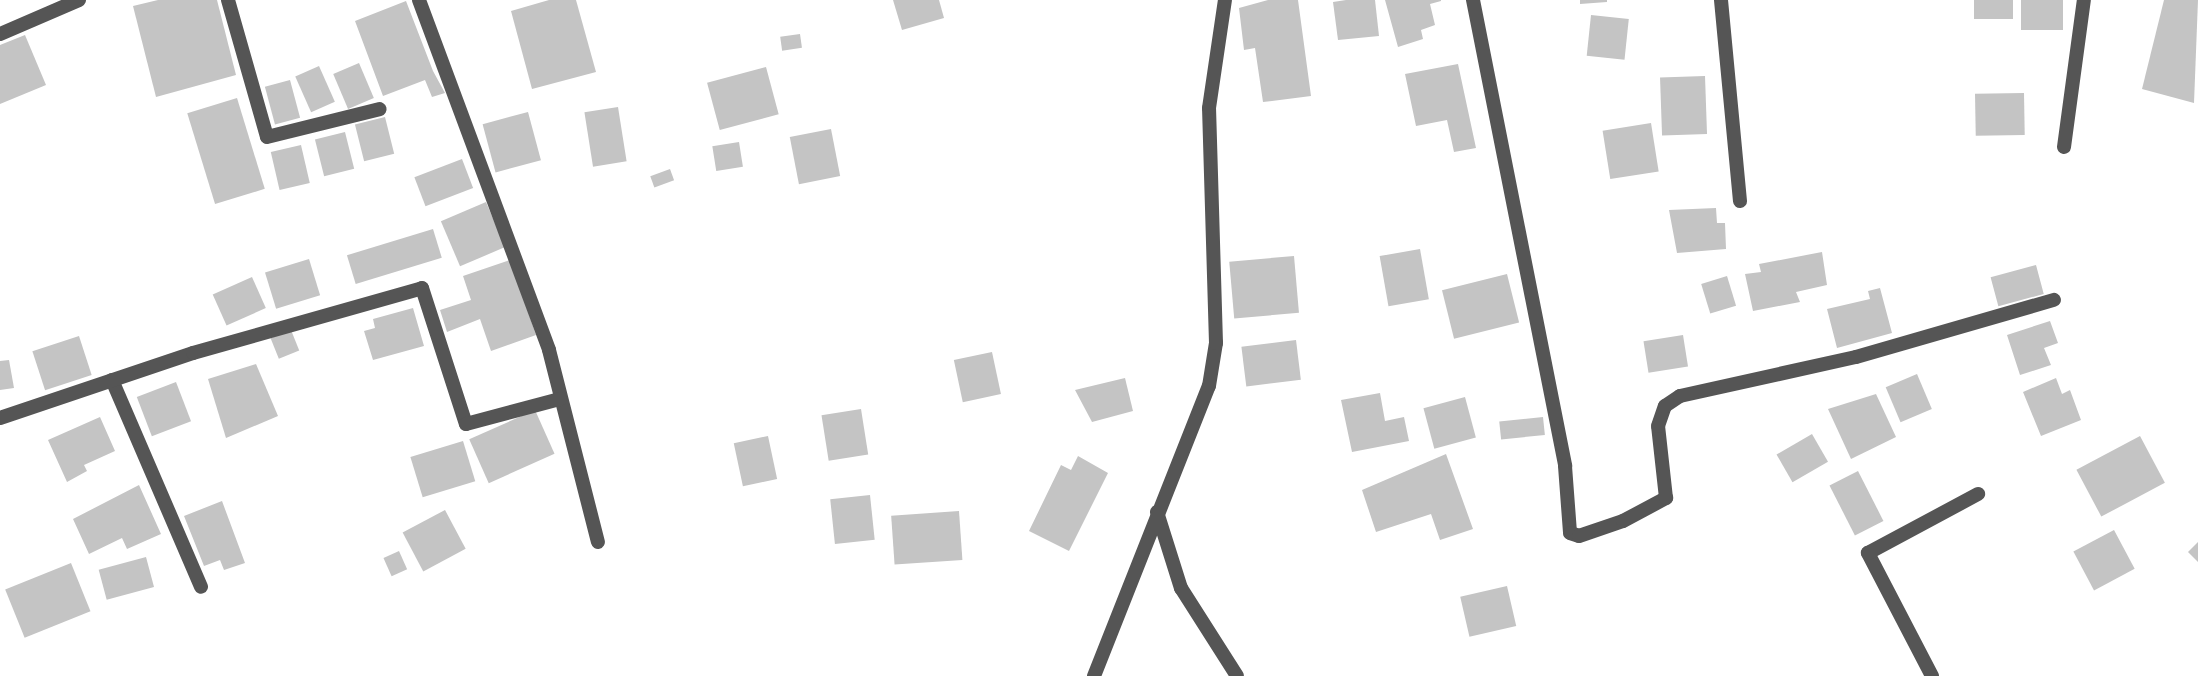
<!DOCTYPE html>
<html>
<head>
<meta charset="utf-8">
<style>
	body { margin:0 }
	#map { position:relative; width:2198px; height:676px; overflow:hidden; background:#fff; font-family:Arial,sans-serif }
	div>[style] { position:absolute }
	.building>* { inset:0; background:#c4c4c4; transform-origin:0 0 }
	.minor>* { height:14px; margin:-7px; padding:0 7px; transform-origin:7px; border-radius:7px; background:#555 }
	.tertiary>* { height:14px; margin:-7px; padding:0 7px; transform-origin:7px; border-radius:7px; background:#555 }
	span { translate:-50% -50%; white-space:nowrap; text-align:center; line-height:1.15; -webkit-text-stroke:6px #fff; paint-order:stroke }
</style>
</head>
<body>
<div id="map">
	<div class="building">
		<i style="clip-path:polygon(158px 0,217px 0,236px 75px,156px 97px,133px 6px)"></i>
		<i style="clip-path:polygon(549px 0,576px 0,596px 72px,532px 89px,511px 11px)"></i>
		<i style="clip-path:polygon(893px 0,939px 0,944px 18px,902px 30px)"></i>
		<i style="clip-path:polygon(1268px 0,1298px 0,1311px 96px,1263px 102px,1255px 48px,1244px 50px,1239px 8px)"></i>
		<i style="clip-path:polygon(1346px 0,1375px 0,1379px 36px,1338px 40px,1333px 2px)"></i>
		<i style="clip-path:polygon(1385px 0,1441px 0,1441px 1px,1430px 4px,1435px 25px,1421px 30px,1423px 39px,1398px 47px)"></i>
		<i style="clip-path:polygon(1580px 0,1607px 0,1607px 2px,1580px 4px)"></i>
		<i style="left:1974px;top:0;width:39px;height:19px"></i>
		<i style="left:2021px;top:0;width:42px;height:30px"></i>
		<i style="clip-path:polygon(2164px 0,2198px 0,2194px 103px,2142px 89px)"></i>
		<i style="clip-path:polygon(406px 1px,433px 71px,445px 93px,432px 97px,425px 80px,383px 96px,355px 21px)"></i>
		<i style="left:1591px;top:15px;width:38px;height:41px;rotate:6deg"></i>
		<i style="left:800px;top:34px;width:14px;height:20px;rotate:82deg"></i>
		<i style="clip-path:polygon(25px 35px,46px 85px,0 104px,0 45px)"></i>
		<i style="left:359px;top:63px;width:38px;height:28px;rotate:67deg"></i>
		<i style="clip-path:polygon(1458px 64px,1476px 148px,1454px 152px,1447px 120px,1416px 126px,1405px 74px)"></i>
		<i style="left:319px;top:66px;width:39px;height:26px;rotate:66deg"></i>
		<i style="left:766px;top:67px;width:49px;height:61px;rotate:75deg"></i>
		<i style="left:1705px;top:76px;width:58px;height:45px;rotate:88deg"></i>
		<i style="left:290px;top:80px;width:39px;height:26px;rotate:75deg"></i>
		<i style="left:2024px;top:93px;width:42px;height:49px;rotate:89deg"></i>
		<i style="left:237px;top:98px;width:95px;height:52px;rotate:73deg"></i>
		<i style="left:618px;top:107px;width:55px;height:34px;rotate:81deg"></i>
		<i style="left:528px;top:112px;width:50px;height:47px;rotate:75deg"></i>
		<i style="left:385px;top:117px;width:38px;height:31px;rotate:76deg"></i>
		<i style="left:1651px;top:123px;width:49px;height:49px;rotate:81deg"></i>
		<i style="left:831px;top:129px;width:48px;height:42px;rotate:79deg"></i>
		<i style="left:345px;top:132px;width:38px;height:31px;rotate:76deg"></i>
		<i style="left:739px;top:142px;width:25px;height:27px;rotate:81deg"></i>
		<i style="left:301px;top:145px;width:39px;height:31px;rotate:77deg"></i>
		<i style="left:462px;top:159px;width:31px;height:51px;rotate:69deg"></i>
		<i style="left:670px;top:169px;width:12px;height:21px;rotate:70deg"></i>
		<i style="left:486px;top:202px;width:49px;height:49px;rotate:67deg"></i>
		<i style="clip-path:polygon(1716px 208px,1717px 223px,1725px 223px,1726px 249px,1677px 253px,1669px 210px)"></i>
		<i style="left:433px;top:229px;width:30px;height:90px;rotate:73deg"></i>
		<i style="left:1420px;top:249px;width:51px;height:41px;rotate:80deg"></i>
		<i style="clip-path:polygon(1822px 252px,1827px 285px,1796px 292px,1800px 302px,1753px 311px,1745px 274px,1761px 272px,1759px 264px)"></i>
		<i style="left:1294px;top:256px;width:57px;height:65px;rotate:85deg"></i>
		<i style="left:309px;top:259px;width:38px;height:46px;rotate:73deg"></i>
		<i style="clip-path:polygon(510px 260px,536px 335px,491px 351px,480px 319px,447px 332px,440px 310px,471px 300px,463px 276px)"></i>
		<i style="left:2036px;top:265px;width:30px;height:47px;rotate:75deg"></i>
		<i style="left:1507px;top:274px;width:50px;height:67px;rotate:76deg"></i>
		<i style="left:1727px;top:276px;width:31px;height:27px;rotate:73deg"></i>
		<i style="left:252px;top:277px;width:34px;height:43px;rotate:66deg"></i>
		<i style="clip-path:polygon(1880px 288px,1892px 333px,1837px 348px,1827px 309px,1870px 299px,1868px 291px)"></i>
		<i style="clip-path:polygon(413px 308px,424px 346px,373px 360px,364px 331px,375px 328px,373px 319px)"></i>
		<i style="clip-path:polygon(2050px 321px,2058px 343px,2044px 348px,2051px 365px,2020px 375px,2007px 335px)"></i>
		<i style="left:291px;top:330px;width:22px;height:22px;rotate:68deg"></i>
		<i style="left:1683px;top:335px;width:32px;height:40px;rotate:81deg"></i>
		<i style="left:79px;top:336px;width:41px;height:49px;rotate:72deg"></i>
		<i style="left:1296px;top:340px;width:40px;height:55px;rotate:83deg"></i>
		<i style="left:992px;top:352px;width:43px;height:39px;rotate:78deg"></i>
		<i style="clip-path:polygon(9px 360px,14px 388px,0 390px,0 361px)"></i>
		<i style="clip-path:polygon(256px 364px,278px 416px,226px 438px,208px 379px)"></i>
		<i style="left:1917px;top:374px;width:38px;height:34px;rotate:67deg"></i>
		<i style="clip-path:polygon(1125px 378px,1133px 411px,1092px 422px,1075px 390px)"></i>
		<i style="clip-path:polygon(2056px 378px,2062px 394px,2070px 390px,2081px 420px,2041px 436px,2023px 392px)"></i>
		<i style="left:176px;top:382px;width:42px;height:42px;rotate:69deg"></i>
		<i style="clip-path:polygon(1380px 393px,1385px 421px,1404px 417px,1409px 441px,1352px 452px,1341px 400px)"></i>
		<i style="clip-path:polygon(1876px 394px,1896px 437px,1851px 459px,1828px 409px)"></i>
		<i style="left:1465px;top:397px;width:42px;height:43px;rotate:75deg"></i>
		<i style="left:861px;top:409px;width:46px;height:40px;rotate:81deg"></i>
		<i style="left:535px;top:410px;width:48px;height:72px;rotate:66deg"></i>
		<i style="clip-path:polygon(100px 417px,115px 451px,84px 465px,87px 471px,67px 482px,48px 440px)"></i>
		<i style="left:1543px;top:417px;width:18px;height:44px;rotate:84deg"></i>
		<i style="left:1812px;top:434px;width:32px;height:41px;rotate:60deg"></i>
		<i style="left:768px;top:436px;width:44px;height:35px;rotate:78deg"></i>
		<i style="left:2140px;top:436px;width:53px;height:72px;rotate:62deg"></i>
		<i style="left:463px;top:441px;width:42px;height:55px;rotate:73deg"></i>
		<i style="clip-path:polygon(1446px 454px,1473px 529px,1440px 540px,1431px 514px,1376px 532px,1362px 490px)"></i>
		<i style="clip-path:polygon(1078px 456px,1108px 473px,1069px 551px,1029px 531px,1061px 465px,1071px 470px)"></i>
		<i style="left:1858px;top:471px;width:56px;height:32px;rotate:63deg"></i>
		<i style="clip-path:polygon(139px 485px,161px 534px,127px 549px,122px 538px,89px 554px,73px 519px)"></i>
		<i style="left:870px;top:495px;width:45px;height:40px;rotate:84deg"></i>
		<i style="clip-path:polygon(222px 501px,245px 563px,224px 570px,220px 560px,204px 566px,184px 516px)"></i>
		<i style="left:445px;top:510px;width:44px;height:48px;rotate:62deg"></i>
		<i style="left:959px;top:511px;width:49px;height:68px;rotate:86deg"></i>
		<i style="left:2114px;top:530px;width:44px;height:46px;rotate:62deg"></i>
		<i style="clip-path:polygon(2198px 542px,2198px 562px,2188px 552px)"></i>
		<i style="left:399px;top:551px;width:20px;height:17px;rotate:66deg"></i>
		<i style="left:146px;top:557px;width:31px;height:49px;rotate:75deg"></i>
		<i style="left:71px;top:563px;width:52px;height:71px;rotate:68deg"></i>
		<i style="left:1507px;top:586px;width:41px;height:48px;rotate:77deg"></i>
	</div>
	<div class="minor">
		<i style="left:228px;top:0;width:142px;rotate:74.1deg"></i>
		<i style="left:267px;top:137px;width:116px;rotate:-13.9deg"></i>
		<i style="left:419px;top:0;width:373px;rotate:69.6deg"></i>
		<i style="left:549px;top:350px;width:198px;rotate:75.7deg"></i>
		<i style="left:1473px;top:0;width:475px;rotate:78.8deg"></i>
		<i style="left:1565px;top:466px;width:67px;rotate:85.7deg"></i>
		<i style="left:1570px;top:533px;width:9px;rotate:18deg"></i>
		<i style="left:1579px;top:536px;width:46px;rotate:-18.8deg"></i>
		<i style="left:1623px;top:521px;width:49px;rotate:-28.1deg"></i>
		<i style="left:1666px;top:498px;width:72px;rotate:-96.3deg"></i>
		<i style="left:1658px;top:426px;width:21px;rotate:-71deg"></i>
		<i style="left:1665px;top:406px;width:18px;rotate:-34deg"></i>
		<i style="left:1680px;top:396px;width:180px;rotate:-12.5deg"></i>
		<i style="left:1856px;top:357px;width:206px;rotate:-16.1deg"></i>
		<i style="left:1721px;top:0;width:202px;rotate:84.6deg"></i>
		<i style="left:0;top:34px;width:86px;rotate:-23.3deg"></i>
		<i style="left:2064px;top:147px;width:148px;rotate:-82.3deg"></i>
		<i style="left:112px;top:380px;width:225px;rotate:66.7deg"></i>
		<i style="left:0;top:418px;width:204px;rotate:-18.6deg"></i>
		<i style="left:193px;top:353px;width:238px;rotate:-15.8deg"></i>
		<i style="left:422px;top:288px;width:143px;rotate:72.1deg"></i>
		<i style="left:466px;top:424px;width:97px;rotate:-14.9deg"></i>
		<i style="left:1157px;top:512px;width:80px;rotate:72.5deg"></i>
		<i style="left:1181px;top:588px;width:104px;rotate:57.5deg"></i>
		<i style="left:1932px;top:676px;width:139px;rotate:-117.5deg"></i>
		<i style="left:1868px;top:553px;width:125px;rotate:-28.2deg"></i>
	</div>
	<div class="tertiary">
		<i style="left:1094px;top:676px;width:312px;rotate:-68.4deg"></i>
		<i style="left:1209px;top:386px;width:44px;rotate:-80.8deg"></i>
		<i style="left:1216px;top:343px;width:235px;rotate:-91.7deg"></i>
		<i style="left:1209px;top:108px;width:109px;rotate:-81.6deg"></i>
	</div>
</div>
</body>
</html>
